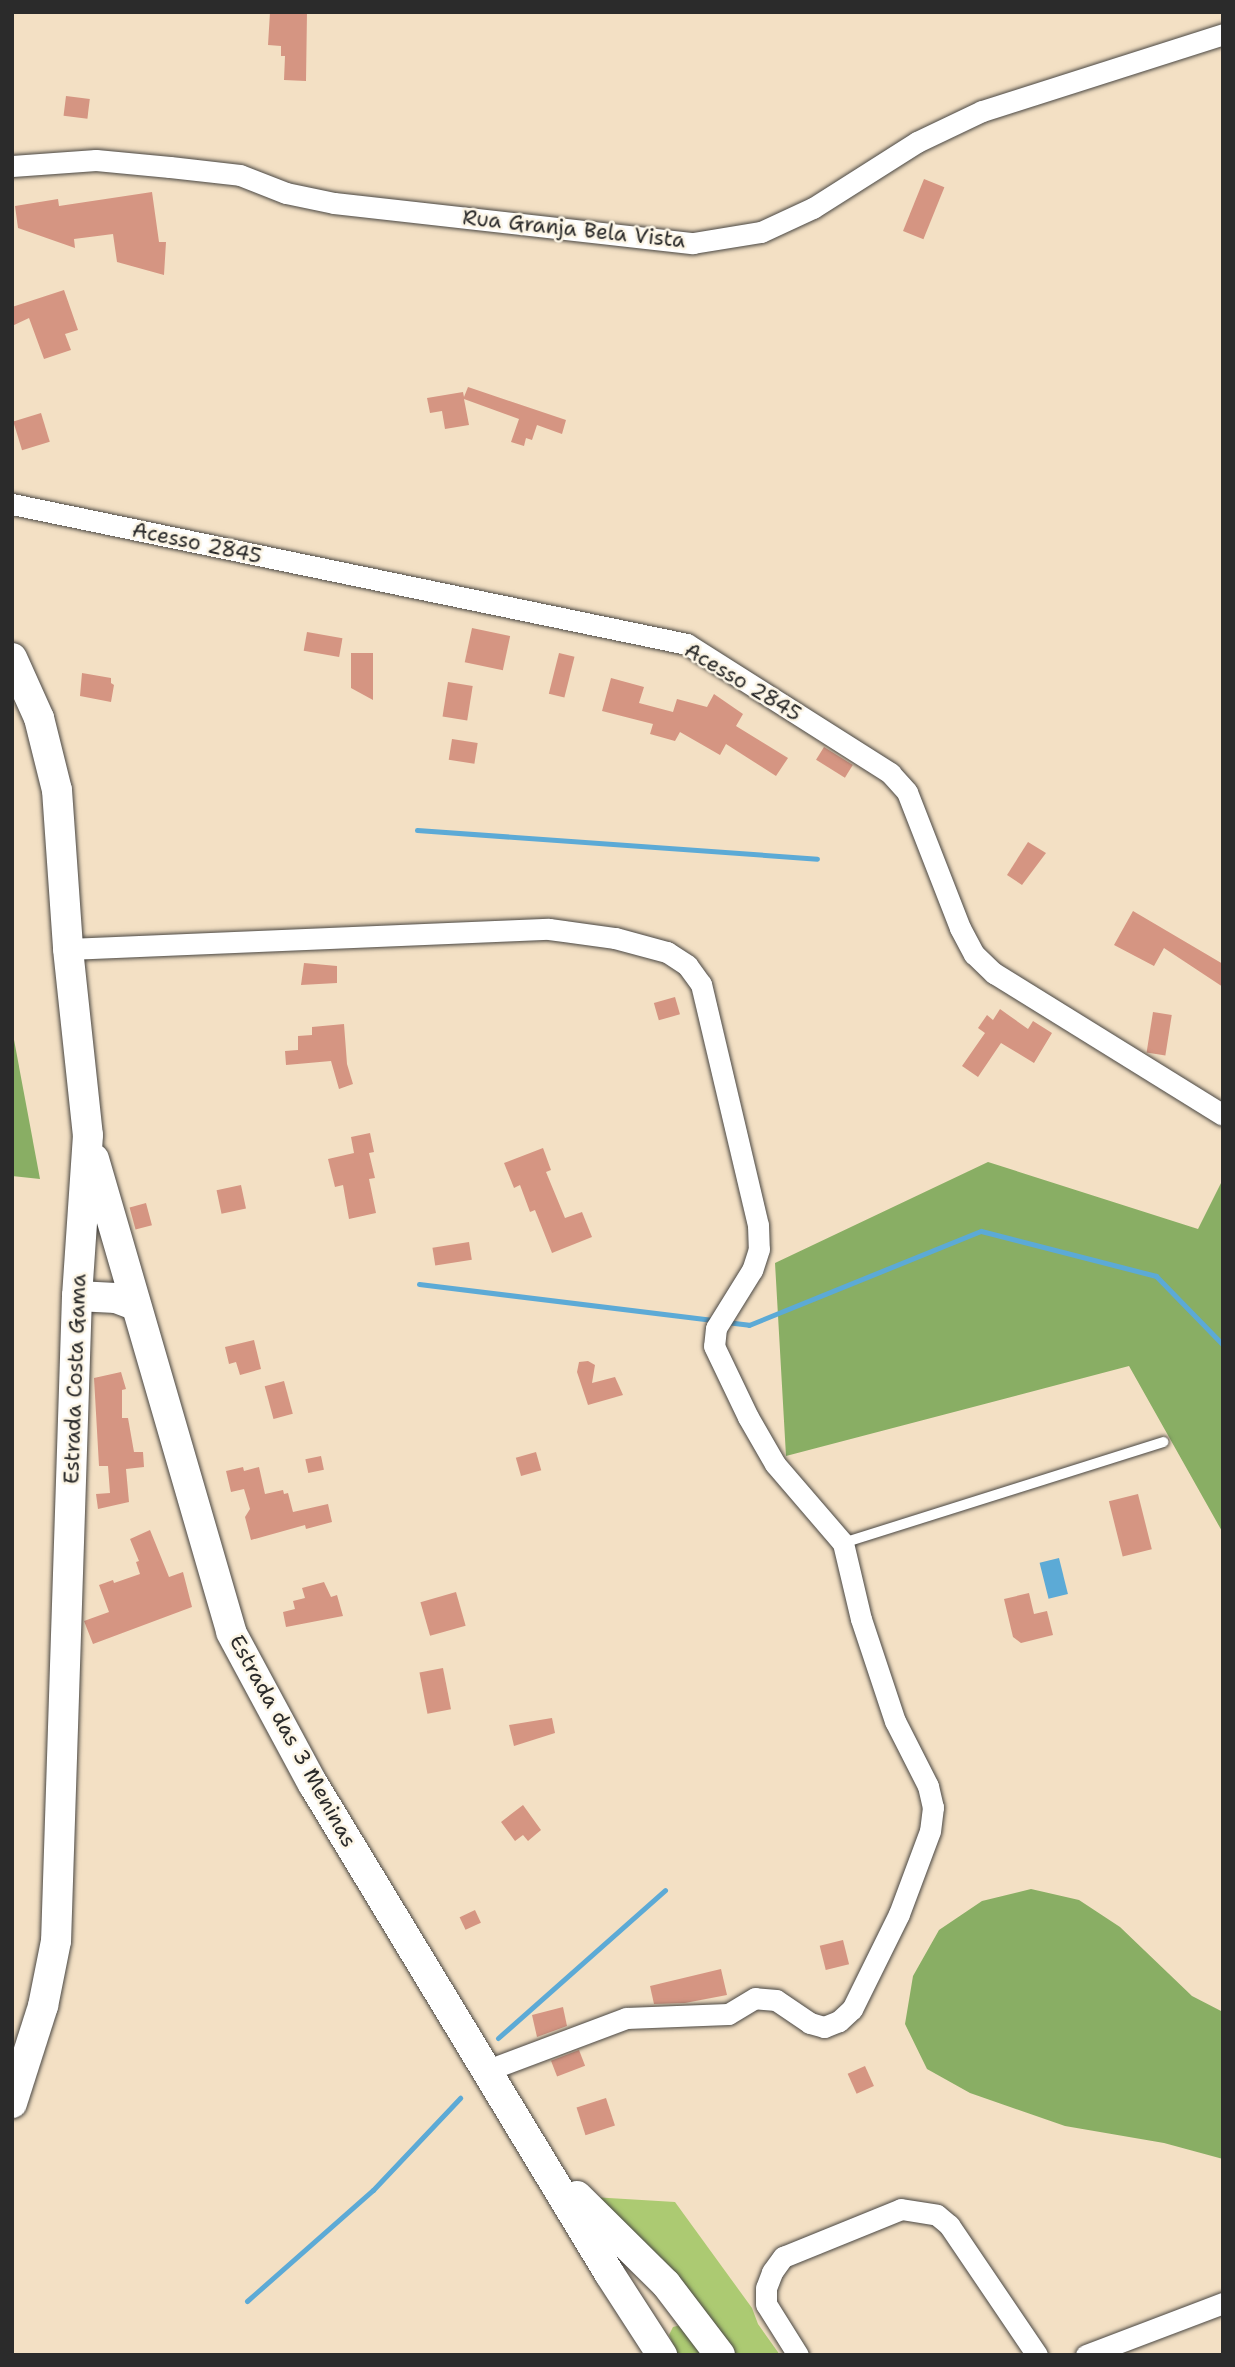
<!DOCTYPE html>
<html>
<head>
<meta charset="utf-8">
<style>
	body { margin:0 }
	#map { position:relative; width:1235px; height:2367px; overflow:hidden; background:#f3e0c4; font-family:"Shantell Sans",sans-serif }
	div>[style] { position:absolute }
	.green>* { inset:0; background:#acca72 }
	.forest>* { inset:0; background:#89ae64 }
	.water>* { inset:0; background:#5caad6; transform-origin:0 0 }
	.stream>* { height:5px; margin:-2.5px; padding:0 2.5px; transform-origin:2.5px; border-radius:2.5px; background:#5caad6 }
	.building>* { inset:0; background:#d59582; transform-origin:0 0 }
	.roads { filter:drop-shadow(0 0 2px #494642) drop-shadow(0 0 2px #494642) }
	.lane>* { height:10px; margin:-5px; padding:0 5px; transform-origin:5px; border-radius:5px; background:#fff }
	.street>* { height:21px; margin:-10.5px; padding:0 10.5px; transform-origin:10.5px; border-radius:10.5px; background:#fff }
	.secondary>* { height:30px; margin:-15px; padding:0 15px; transform-origin:15px; border-radius:15px; background:#fff }
	span { translate:-50% -50%; white-space:nowrap; text-align:center; line-height:1.15; -webkit-text-stroke:5px #fcf5e5; paint-order:stroke }
	.street-label { font-size:21px; color:#2b2b2b }
	.frame { position:absolute; inset:0; border:14px solid #2b2b2b; pointer-events:none }
</style>
</head>
<body>
<div id="map">
	<div class="green">
		<i style="clip-path:polygon(592px 2197px,675px 2202px,752px 2308px,758px 2324px,780px 2355px,733px 2355px)"></i>
		<i style="clip-path:polygon(681px 2325px,708px 2355px,678px 2355px,669px 2335px,673px 2327px)"></i>
	</div>
	<div class="forest">
		<i style="clip-path:polygon(12px 1029px,40px 1179px,12px 1176px)"></i>
		<i style="clip-path:polygon(988px 1162px,1198px 1229px,1223px 1179px,1223px 1533px,1129px 1366px,786px 1456px,775px 1263px)"></i>
		<i style="clip-path:polygon(1031px 1889px,1079px 1900px,1120px 1927px,1192px 1996px,1223px 2012px,1223px 2159px,1164px 2143px,1065px 2126px,970px 2093px,927px 2069px,905px 2024px,913px 1976px,939px 1930px,982px 1901px)"></i>
	</div>
	<div class="water">
		<i style="left:1059px;top:1558px;width:37px;height:20px;rotate:76deg"></i>
	</div>
	<div class="stream">
		<i style="left:417px;top:830px;width:401px;rotate:4.1deg"></i>
		<i style="left:419px;top:1284px;width:296px;rotate:7deg"></i>
		<i style="left:726px;top:1322px;width:23px;rotate:7deg"></i>
		<i style="left:749px;top:1325px;width:250px;rotate:-22.1deg"></i>
		<i style="left:981px;top:1231px;width:181px;rotate:14.4deg"></i>
		<i style="left:1156px;top:1276px;width:96px;rotate:45.8deg"></i>
		<i style="left:498px;top:2038px;width:223px;rotate:-41.5deg"></i>
		<i style="left:247px;top:2301px;width:168px;rotate:-41.4deg"></i>
		<i style="left:373px;top:2190px;width:127px;rotate:-46.6deg"></i>
	</div>
	<div class="building">
		<i style="clip-path:polygon(270px 12px,307px 12px,306px 81px,284px 80px,285px 56px,281px 56px,281px 46px,268px 45px)"></i>
		<i style="left:66px;top:96px;width:24px;height:20px;rotate:7deg"></i>
		<i style="left:924px;top:179px;width:22px;height:56px;rotate:22deg"></i>
		<i style="clip-path:polygon(152px 192px,159px 242px,166px 242px,164px 275px,117px 262px,113px 234px,74px 239px,75px 248px,18px 228px,15px 206px,58px 199px,59px 206px)"></i>
		<i style="clip-path:polygon(64px 290px,78px 330px,65px 334px,71px 350px,44px 359px,29px 318px,12px 326px,12px 307px)"></i>
		<i style="clip-path:polygon(468px 387px,566px 420px,562px 434px,537px 425px,532px 440px,526px 438px,524px 446px,511px 442px,519px 419px,464px 399px,469px 425px,445px 429px,442px 411px,430px 413px,427px 398px,463px 392px,464px 397px)"></i>
		<i style="left:41px;top:413px;width:30px;height:29px;rotate:73deg"></i>
		<i style="left:472px;top:628px;width:39px;height:35px;rotate:12deg"></i>
		<i style="left:307px;top:632px;width:36px;height:19px;rotate:10deg"></i>
		<i style="clip-path:polygon(351px 653px,373px 653px,373px 700px,351px 688px)"></i>
		<i style="left:559px;top:653px;width:16px;height:42px;rotate:14deg"></i>
		<i style="clip-path:polygon(82px 673px,111px 678px,111px 683px,114px 685px,111px 702px,80px 696px)"></i>
		<i style="clip-path:polygon(611px 678px,644px 687px,639px 703px,673px 712px,677px 699px,707px 707px,714px 694px,743px 714px,736px 726px,788px 758px,776px 776px,726px 744px,720px 755px,680px 732px,675px 741px,650px 734px,653px 724px,602px 711px)"></i>
		<i style="left:448px;top:682px;width:25px;height:35px;rotate:9deg"></i>
		<i style="left:452px;top:739px;width:26px;height:21px;rotate:9deg"></i>
		<i style="left:824px;top:747px;width:34px;height:15px;rotate:32deg"></i>
		<i style="clip-path:polygon(1028px 842px,1046px 853px,1022px 885px,1007px 875px)"></i>
		<i style="clip-path:polygon(1133px 911px,1223px 964px,1223px 987px,1164px 948px,1154px 966px,1114px 945px)"></i>
		<i style="clip-path:polygon(304px 963px,337px 966px,337px 983px,301px 985px)"></i>
		<i style="left:675px;top:997px;width:18px;height:22px;rotate:74deg"></i>
		<i style="clip-path:polygon(1000px 1009px,1028px 1029px,1033px 1021px,1052px 1033px,1034px 1063px,1001px 1043px,978px 1077px,962px 1066px,985px 1033px,978px 1028px,987px 1015px,993px 1020px)"></i>
		<i style="left:1153px;top:1012px;width:19px;height:41px;rotate:9deg"></i>
		<i style="clip-path:polygon(344px 1024px,347px 1064px,353px 1084px,339px 1089px,331px 1061px,286px 1065px,285px 1051px,298px 1050px,298px 1036px,312px 1035px,312px 1027px)"></i>
		<i style="clip-path:polygon(370px 1133px,374px 1152px,369px 1153px,375px 1178px,369px 1179px,376px 1213px,349px 1219px,343px 1185px,335px 1187px,328px 1159px,354px 1153px,351px 1137px)"></i>
		<i style="clip-path:polygon(543px 1148px,551px 1170px,546px 1172px,565px 1218px,582px 1212px,592px 1237px,552px 1253px,535px 1210px,530px 1212px,520px 1185px,514px 1188px,504px 1163px)"></i>
		<i style="left:241px;top:1185px;width:24px;height:25px;rotate:78deg"></i>
		<i style="left:146px;top:1203px;width:23px;height:17px;rotate:75deg"></i>
		<i style="left:469px;top:1242px;width:18px;height:37px;rotate:81deg"></i>
		<i style="clip-path:polygon(254px 1340px,261px 1369px,240px 1375px,236px 1362px,229px 1364px,225px 1347px)"></i>
		<i style="clip-path:polygon(588px 1361px,595px 1365px,592px 1383px,615px 1377px,623px 1395px,588px 1405px,577px 1372px,579px 1362px)"></i>
		<i style="clip-path:polygon(121px 1372px,126px 1389px,122px 1390px,122px 1418px,128px 1418px,134px 1452px,143px 1452px,144px 1467px,126px 1469px,129px 1502px,98px 1509px,96px 1494px,110px 1493px,108px 1466px,99px 1466px,94px 1378px)"></i>
		<i style="left:284px;top:1381px;width:34px;height:20px;rotate:75deg"></i>
		<i style="left:536px;top:1452px;width:19px;height:21px;rotate:74deg"></i>
		<i style="left:321px;top:1456px;width:14px;height:16px;rotate:78deg"></i>
		<i style="clip-path:polygon(243px 1467px,244px 1471px,259px 1467px,265px 1494px,283px 1490px,284px 1494px,288px 1493px,293px 1512px,328px 1504px,332px 1522px,306px 1529px,305px 1525px,251px 1540px,245px 1517px,250px 1509px,244px 1489px,231px 1492px,226px 1471px)"></i>
		<i style="left:1138px;top:1494px;width:57px;height:30px;rotate:76deg"></i>
		<i style="clip-path:polygon(150px 1530px,169px 1577px,183px 1572px,192px 1607px,93px 1644px,84px 1621px,109px 1612px,99px 1585px,113px 1580px,114px 1583px,140px 1574px,136px 1562px,139px 1561px,130px 1539px)"></i>
		<i style="clip-path:polygon(324px 1582px,331px 1597px,337px 1595px,343px 1616px,286px 1627px,283px 1612px,295px 1609px,293px 1601px,305px 1598px,302px 1588px)"></i>
		<i style="left:456px;top:1592px;width:35px;height:37px;rotate:74deg"></i>
		<i style="clip-path:polygon(1029px 1593px,1034px 1614px,1047px 1611px,1053px 1635px,1021px 1643px,1013px 1637px,1004px 1599px)"></i>
		<i style="left:443px;top:1668px;width:42px;height:24px;rotate:79deg"></i>
		<i style="clip-path:polygon(552px 1718px,555px 1733px,514px 1746px,509px 1725px)"></i>
		<i style="clip-path:polygon(523px 1805px,541px 1830px,528px 1841px,523px 1835px,515px 1841px,501px 1822px)"></i>
		<i style="left:475px;top:1910px;width:14px;height:17px;rotate:65deg"></i>
		<i style="left:843px;top:1940px;width:25px;height:24px;rotate:76deg"></i>
		<i style="clip-path:polygon(721px 1969px,727px 1995px,685px 2003px,654px 2004px,650px 1986px)"></i>
		<i style="clip-path:polygon(563px 2007px,567px 2026px,537px 2037px,532px 2015px)"></i>
		<i style="left:579px;top:2050px;width:17px;height:30px;rotate:69deg"></i>
		<i style="left:865px;top:2066px;width:22px;height:19px;rotate:66deg"></i>
		<i style="left:606px;top:2098px;width:29px;height:31px;rotate:72deg"></i>
	</div>
	<div class="roads">
		<div class="lane">
			<i style="left:843px;top:1543px;width:336px;rotate:-17.5deg"></i>
		</div>
		<div class="street">
			<i style="left:12px;top:166px;width:84px;rotate:-4.1deg"></i>
			<i style="left:96px;top:160px;width:74px;rotate:5.4deg"></i>
			<i style="left:170px;top:167px;width:70px;rotate:6.5deg"></i>
			<i style="left:240px;top:175px;width:49px;rotate:21.4deg"></i>
			<i style="left:286px;top:193px;width:49px;rotate:11.8deg"></i>
			<i style="left:334px;top:203px;width:361px;rotate:6.4deg"></i>
			<i style="left:693px;top:243px;width:69px;rotate:-9.2deg"></i>
			<i style="left:761px;top:232px;width:57px;rotate:-24.8deg"></i>
			<i style="left:813px;top:208px;width:123px;rotate:-32.4deg"></i>
			<i style="left:917px;top:142px;width:72px;rotate:-25.5deg"></i>
			<i style="left:982px;top:111px;width:253px;rotate:-17.7deg"></i>
			<i style="left:12px;top:504px;width:689px;rotate:11.72deg"></i>
			<i style="left:687px;top:644px;width:241px;rotate:32.4deg"></i>
			<i style="left:890px;top:773px;width:25px;rotate:48deg"></i>
			<i style="left:907px;top:792px;width:146px;rotate:68.7deg"></i>
			<i style="left:960px;top:928px;width:30px;rotate:62deg"></i>
			<i style="left:974px;top:954px;width:28px;rotate:44deg"></i>
			<i style="left:994px;top:973px;width:269px;rotate:31.8deg"></i>
			<i style="left:68px;top:949px;width:481px;rotate:-2.4deg"></i>
			<i style="left:549px;top:929px;width:67px;rotate:7.8deg"></i>
			<i style="left:615px;top:938px;width:54px;rotate:15.1deg"></i>
			<i style="left:667px;top:952px;width:24px;rotate:33deg"></i>
			<i style="left:687px;top:965px;width:24px;rotate:54deg"></i>
			<i style="left:701px;top:984px;width:248px;rotate:76.7deg"></i>
			<i style="left:758px;top:1225px;width:24px;rotate:88deg"></i>
			<i style="left:759px;top:1249px;width:22px;rotate:108deg"></i>
			<i style="left:752px;top:1270px;width:68px;rotate:121.8deg"></i>
			<i style="left:716px;top:1328px;width:18px;rotate:96deg"></i>
			<i style="left:714px;top:1346px;width:79px;rotate:64.4deg"></i>
			<i style="left:748px;top:1417px;width:54px;rotate:60.1deg"></i>
			<i style="left:775px;top:1464px;width:104px;rotate:49.3deg"></i>
			<i style="left:843px;top:1543px;width:78px;rotate:76.7deg"></i>
			<i style="left:861px;top:1619px;width:108px;rotate:71.6deg"></i>
			<i style="left:895px;top:1721px;width:73px;rotate:63.1deg"></i>
			<i style="left:928px;top:1786px;width:22px;rotate:77deg"></i>
			<i style="left:933px;top:1807px;width:24px;rotate:97deg"></i>
			<i style="left:930px;top:1831px;width:89px;rotate:110.5deg"></i>
			<i style="left:899px;top:1914px;width:106px;rotate:116.3deg"></i>
			<i style="left:852px;top:2009px;width:18px;rotate:137deg"></i>
			<i style="left:839px;top:2021px;width:16px;rotate:158deg"></i>
			<i style="left:824px;top:2027px;width:15px;rotate:-164deg"></i>
			<i style="left:810px;top:2023px;width:41px;rotate:-145.9deg"></i>
			<i style="left:776px;top:2000px;width:21px;rotate:-175deg"></i>
			<i style="left:755px;top:1998px;width:31px;rotate:149deg"></i>
			<i style="left:728px;top:2014px;width:102px;rotate:177.8deg"></i>
			<i style="left:626px;top:2018px;width:151px;rotate:159.4deg"></i>
			<i style="left:798px;top:2355px;width:60px;rotate:-122.1deg"></i>
			<i style="left:766px;top:2304px;width:16px;rotate:-90deg"></i>
			<i style="left:766px;top:2288px;width:17px;rotate:-69deg"></i>
			<i style="left:772px;top:2272px;width:19px;rotate:-54deg"></i>
			<i style="left:783px;top:2257px;width:127px;rotate:-22.1deg"></i>
			<i style="left:901px;top:2209px;width:36px;rotate:9deg"></i>
			<i style="left:937px;top:2215px;width:16px;rotate:40deg"></i>
			<i style="left:949px;top:2225px;width:157px;rotate:55.9deg"></i>
			<i style="left:1086px;top:2355px;width:147px;rotate:-20.8deg"></i>
		</div>
		<div class="secondary">
			<i style="left:12px;top:658px;width:66px;rotate:65.8deg"></i>
			<i style="left:39px;top:718px;width:74px;rotate:76deg"></i>
			<i style="left:57px;top:790px;width:159px;rotate:86deg"></i>
			<i style="left:68px;top:949px;width:187px;rotate:83.9deg"></i>
			<i style="left:88px;top:1135px;width:161px;rotate:93.9deg"></i>
			<i style="left:77px;top:1296px;width:645px;rotate:91.86deg"></i>
			<i style="left:56px;top:1941px;width:66px;rotate:101.3deg"></i>
			<i style="left:43px;top:2006px;width:102px;rotate:107.7deg"></i>
			<i style="left:94px;top:1159px;width:492px;rotate:73.8deg"></i>
			<i style="left:231px;top:1632px;width:173px;rotate:61.7deg"></i>
			<i style="left:313px;top:1784px;width:572px;rotate:58.81deg"></i>
			<i style="left:609px;top:2273px;width:98px;rotate:57.1deg"></i>
			<i style="left:77px;top:1296px;width:39px;rotate:3deg"></i>
			<i style="left:116px;top:1298px;width:19px;rotate:21deg"></i>
			<i style="left:577px;top:2196px;width:125px;rotate:44.7deg"></i>
			<i style="left:666px;top:2284px;width:89px;rotate:52.7deg"></i>
		</div>
	</div>
	<div class="street-label">
		<span style="left:574px;top:229px;rotate:6deg">Rua Granja Bela Vista</span>
		<span style="left:197px;top:543px;rotate:12deg">Acesso 2845</span>
		<span style="left:743px;top:682px;rotate:31deg">Acesso 2845</span>
		<span style="left:75px;top:1379px;rotate:-88deg">Estrada Costa Gama</span>
		<span style="left:293px;top:1741px;rotate:61deg">Estrada das 3 Meninas</span>
	</div>
	<div class="frame"></div>
</div>
</body>
</html>
